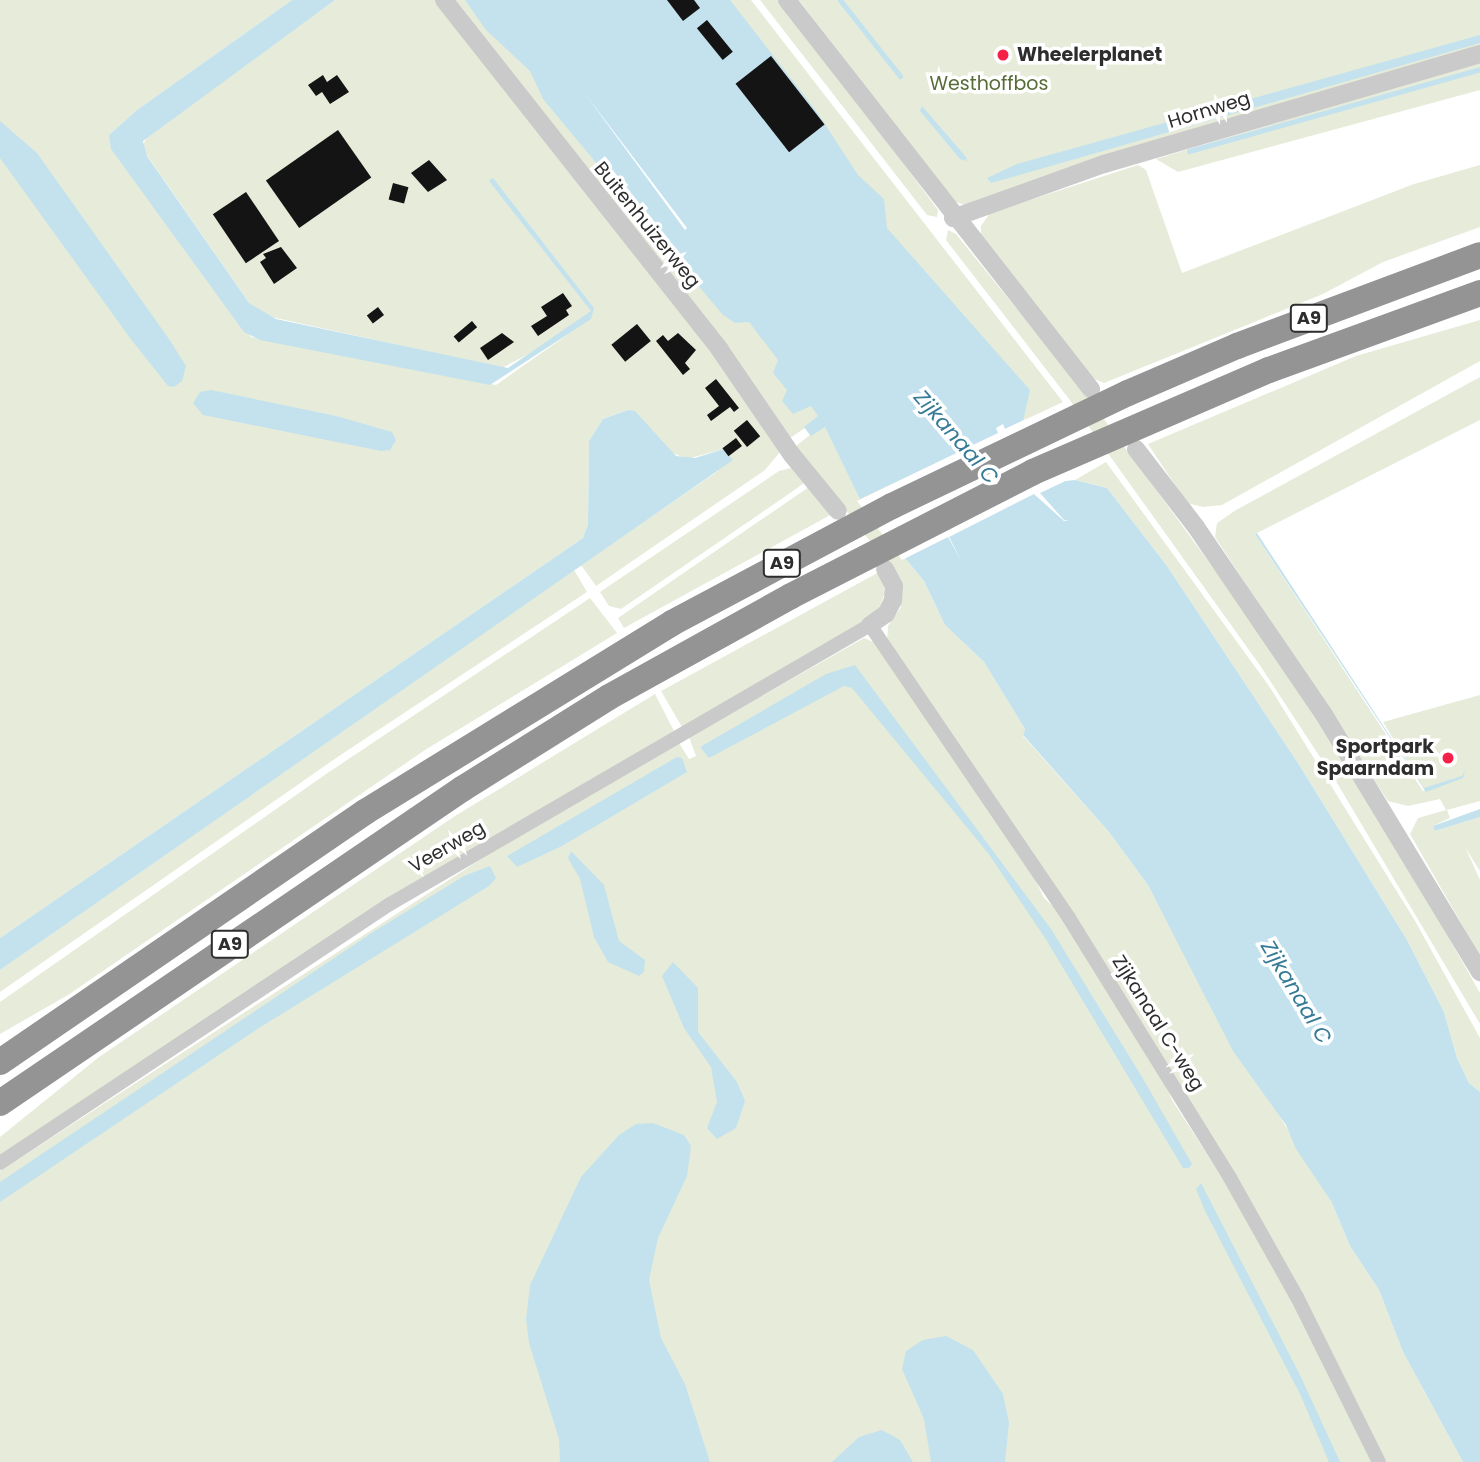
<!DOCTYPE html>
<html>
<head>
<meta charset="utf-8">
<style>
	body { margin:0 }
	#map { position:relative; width:1480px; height:1462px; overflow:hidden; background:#fff; font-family:Poppins,sans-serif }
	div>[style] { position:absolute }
	.green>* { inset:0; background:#e6ecd9 }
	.water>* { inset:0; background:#c3e2ee }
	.pier>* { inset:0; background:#fff }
	.stream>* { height:5px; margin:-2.5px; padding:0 2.5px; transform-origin:2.5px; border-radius:2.5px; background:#c3e2ee }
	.building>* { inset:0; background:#141414; transform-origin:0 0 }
	.minor>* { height:14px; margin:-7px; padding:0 7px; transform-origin:7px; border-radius:7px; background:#cacaca }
	.tertiary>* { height:18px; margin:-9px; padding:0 9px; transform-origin:9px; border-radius:9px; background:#cacaca }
	.motorway>* { height:26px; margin:-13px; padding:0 13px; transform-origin:13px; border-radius:13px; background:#949494 }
	.dots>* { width:19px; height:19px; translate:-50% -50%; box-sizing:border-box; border:4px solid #fff; border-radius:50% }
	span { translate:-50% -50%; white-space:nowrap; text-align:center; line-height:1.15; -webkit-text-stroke:7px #fff; paint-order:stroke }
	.shield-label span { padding:2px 5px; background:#fff; border:2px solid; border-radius:5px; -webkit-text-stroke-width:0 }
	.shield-label { font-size:18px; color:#2d2d2d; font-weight:700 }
	.poi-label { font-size:19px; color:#2d2d2d; font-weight:700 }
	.left { translate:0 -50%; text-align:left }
	.right { translate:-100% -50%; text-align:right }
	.park-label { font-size:19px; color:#566c37 }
	.street-label { font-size:19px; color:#2d2d2d }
	.water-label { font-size:21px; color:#357b96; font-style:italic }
</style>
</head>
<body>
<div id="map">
	<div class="green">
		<i style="clip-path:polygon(0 0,292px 0,137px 110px,109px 135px,251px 337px,496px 385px,574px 330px,502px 368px,267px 316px,249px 303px,142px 148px,147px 136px,335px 0,438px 0,697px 329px,780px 452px,765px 470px,596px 586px,581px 565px,718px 471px,724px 449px,687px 459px,670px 452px,628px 410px,603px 419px,589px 441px,588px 524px,583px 538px,0 938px)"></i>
		<i style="clip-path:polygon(450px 0,751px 0,1063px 402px,1005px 429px,1003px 425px,904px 557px,924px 581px,945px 625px,984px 662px,1025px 729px,1023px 736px,1109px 832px,1148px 885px,1207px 996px,1331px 1201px,1350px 1246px,1379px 1290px,1403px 1352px,1463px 1462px,1383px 1462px,1301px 1296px,887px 642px,888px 626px,901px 607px,897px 576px,796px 446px,810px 435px,805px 428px,790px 438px)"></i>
		<i style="clip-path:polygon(760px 0,782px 0,938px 210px,937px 217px,927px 215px)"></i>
		<i style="clip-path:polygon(799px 0,1480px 0,1480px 49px,965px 205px,953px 201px)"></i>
		<i style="clip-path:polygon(1480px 62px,1480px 90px,1178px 172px,1156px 159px)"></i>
		<i style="clip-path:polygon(1138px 165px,1146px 170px,1182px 273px,1414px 184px,1480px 165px,1480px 227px,1383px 262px,1323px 294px,1104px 383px,1092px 378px,981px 236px,981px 226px,990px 213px)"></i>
		<i style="clip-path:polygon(948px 230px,956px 234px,1084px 392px,1272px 648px,1366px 792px,1480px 993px,1480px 1024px,1337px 783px,1259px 664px,1069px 399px,946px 240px)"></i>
		<i style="clip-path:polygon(1480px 320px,1480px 361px,1222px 505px,1203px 507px,1187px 503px,1148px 444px,1356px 356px)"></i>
		<i style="clip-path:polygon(1480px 377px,1480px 420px,1255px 534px,1423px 791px,1432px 787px,1424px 789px,1383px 722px,1480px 695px,1480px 801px,1447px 810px,1450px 818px,1433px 826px,1435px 831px,1480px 817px,1480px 871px,1465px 847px,1480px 880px,1480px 956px,1410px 834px,1418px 818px,1446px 810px,1440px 799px,1408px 806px,1388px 801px,1215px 537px,1217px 523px,1236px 510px)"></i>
		<i style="clip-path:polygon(1106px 462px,1269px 686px,1414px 919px,1480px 1038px,1480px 1092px,1469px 1083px,1457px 1058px,1444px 1012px,1407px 940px,1298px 763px,1167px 566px,1107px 488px,1075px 480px)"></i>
		<i style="clip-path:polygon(791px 468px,804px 483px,793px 491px,621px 609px,609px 606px,600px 592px,779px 471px)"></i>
		<i style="clip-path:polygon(809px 487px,834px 513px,624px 628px,618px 618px)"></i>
		<i style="clip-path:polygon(574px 570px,587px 592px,339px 756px,0 992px,0 970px)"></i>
		<i style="clip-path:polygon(881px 571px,885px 593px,877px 613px,682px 727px,661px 691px)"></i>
		<i style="clip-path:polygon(590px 598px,617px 633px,425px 750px,68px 995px,0 1034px,0 1002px,329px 772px)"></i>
		<i style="clip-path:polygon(864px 638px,876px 643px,1030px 869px,1044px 898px,1058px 911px,1164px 1081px,1172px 1100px,1263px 1241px,1374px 1462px,0 1462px,0 1171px,509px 841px,679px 743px,689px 759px,696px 756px,689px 737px)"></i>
		<i style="clip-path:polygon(655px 694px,674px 731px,510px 829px,0 1160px,0 1137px,99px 1057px,455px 816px)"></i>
	</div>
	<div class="water">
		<i style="clip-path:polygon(292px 0,335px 0,143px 141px,147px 156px,249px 303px,276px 319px,508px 368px,591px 311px,489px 181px,493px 178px,594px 308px,591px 319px,490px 385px,260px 340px,244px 332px,111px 149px,109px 135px,137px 110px)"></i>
		<i style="clip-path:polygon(465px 0,730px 0,817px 112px,858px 175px,884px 199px,887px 228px,1030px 390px,1023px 421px,1005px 429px,1002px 425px,997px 428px,999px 433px,860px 499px,825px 427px,811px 436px,804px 427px,818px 416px,811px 406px,793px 414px,782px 401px,787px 390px,773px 373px,778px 360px,749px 322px,735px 323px,722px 314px,543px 99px,530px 71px,486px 30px)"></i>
		<i style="clip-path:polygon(1480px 35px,1480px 43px,1009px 178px,991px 183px,987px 178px,1017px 164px)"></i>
		<i style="clip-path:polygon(922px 106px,966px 157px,967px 161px,960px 159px,920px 111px)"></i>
		<i style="clip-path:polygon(0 121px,37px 153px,169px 339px,186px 366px,182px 381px,174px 387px,168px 386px,130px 338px,0 158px)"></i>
		<i style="clip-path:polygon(211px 390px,336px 416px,392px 432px,396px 440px,390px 450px,381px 451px,203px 415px,193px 403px,200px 392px)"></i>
		<i style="clip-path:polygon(628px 410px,635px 411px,676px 456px,695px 458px,724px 449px,733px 460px,0 970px,0 938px,583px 538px,588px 524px,589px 441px,603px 419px)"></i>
		<i style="clip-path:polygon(1480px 420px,1257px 533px,1424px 788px,1462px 776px,1465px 770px,1463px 778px,1426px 792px,1255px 534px)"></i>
		<i style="clip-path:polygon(944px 464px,1057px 482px,1075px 480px,1107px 488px,1167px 566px,1298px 763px,1407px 940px,1444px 1012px,1457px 1058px,1469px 1083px,1480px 1092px,1480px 1462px,1463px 1462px,1403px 1352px,1379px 1290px,1350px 1246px,1331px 1201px,1296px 1149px,1286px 1125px,1233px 1051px,1148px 885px,1109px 832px,1023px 735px,1025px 729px,984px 662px,945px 625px,924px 581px,904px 557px)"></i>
		<i style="clip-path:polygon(855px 665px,1051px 929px,1142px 1077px,1192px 1164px,1189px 1168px,1183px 1168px,1047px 941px,988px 853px,852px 688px,844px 686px,709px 758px,700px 747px,826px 674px)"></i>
		<i style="clip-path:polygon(677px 757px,682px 758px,687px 772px,562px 846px,517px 867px,507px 856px)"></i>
		<i style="clip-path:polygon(1480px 809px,1480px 817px,1435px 831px,1433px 826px)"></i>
		<i style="clip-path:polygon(571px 851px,604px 885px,619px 941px,645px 960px,644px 972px,639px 976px,608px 962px,594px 937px,580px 879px,568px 858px)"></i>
		<i style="clip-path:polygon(490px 866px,496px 878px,489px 886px,259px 1028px,0 1202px,0 1182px,373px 932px,464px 876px)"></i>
		<i style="clip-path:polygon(673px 962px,698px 988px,698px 1032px,737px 1082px,745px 1101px,736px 1128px,717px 1139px,707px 1128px,717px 1102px,711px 1067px,684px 1028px,662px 976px)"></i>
		<i style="clip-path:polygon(653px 1123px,684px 1135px,691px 1146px,687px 1176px,658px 1238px,649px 1280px,661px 1338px,685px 1384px,710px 1462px,560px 1462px,559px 1439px,529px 1343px,526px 1319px,530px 1285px,581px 1177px,619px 1135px,636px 1124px)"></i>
		<i style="clip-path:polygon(1201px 1183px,1301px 1377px,1340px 1462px,1329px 1462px,1300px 1394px,1205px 1211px,1196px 1189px)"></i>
		<i style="clip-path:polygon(946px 1336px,973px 1350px,1003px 1394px,1009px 1423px,1005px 1462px,931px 1462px,924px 1419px,902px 1369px,906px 1351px,923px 1340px)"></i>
		<i style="clip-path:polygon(882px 1430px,900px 1440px,913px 1462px,832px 1462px,859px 1437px)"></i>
	</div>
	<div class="pier">
		<i style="clip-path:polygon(583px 91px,687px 228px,685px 230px)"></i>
		<i style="clip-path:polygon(1026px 419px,1059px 478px,1076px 476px,1040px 493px,1064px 520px,1069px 520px,1064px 521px,1034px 494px,949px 537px,962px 562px,948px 537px,902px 560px,857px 501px,998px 433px,996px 428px,1003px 424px,1005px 429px)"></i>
	</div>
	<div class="stream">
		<i style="left:840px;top:0;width:97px;rotate:51.7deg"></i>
		<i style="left:1189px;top:151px;width:302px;rotate:-15.7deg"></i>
	</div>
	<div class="building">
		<i style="clip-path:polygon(667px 0,694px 0,700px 8px,683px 21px)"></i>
		<i style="left:707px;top:20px;width:41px;height:13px;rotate:51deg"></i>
		<i style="left:771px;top:56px;width:87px;height:45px;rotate:52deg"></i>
		<i style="clip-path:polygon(323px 75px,327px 82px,337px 75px,349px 92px,330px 104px,322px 92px,316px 96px,308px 85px)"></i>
		<i style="left:338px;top:130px;width:58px;height:88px;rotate:55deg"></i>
		<i style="clip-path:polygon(429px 160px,447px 180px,428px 192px,411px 173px)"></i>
		<i style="left:393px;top:183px;width:16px;height:17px;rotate:15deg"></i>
		<i style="left:246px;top:192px;width:59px;height:40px;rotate:56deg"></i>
		<i style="clip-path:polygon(281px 247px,297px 268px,274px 284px,260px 262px,266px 258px,263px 254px)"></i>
		<i style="clip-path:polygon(563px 293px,572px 306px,566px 310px,569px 315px,538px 336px,531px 326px,547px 316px,541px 307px)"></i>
		<i style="left:378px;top:307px;width:10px;height:14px;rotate:53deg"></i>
		<i style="left:472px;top:321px;width:8px;height:24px;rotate:50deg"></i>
		<i style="left:637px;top:324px;width:22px;height:33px;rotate:51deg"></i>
		<i style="clip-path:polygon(502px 333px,514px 342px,488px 360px,480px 348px)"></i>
		<i style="clip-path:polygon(678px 333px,696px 350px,685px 363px,690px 369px,683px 375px,656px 341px,663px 335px,668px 341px)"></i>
		<i style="clip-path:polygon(716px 379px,739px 408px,734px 412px,730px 407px,711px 421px,707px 415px,719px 406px,705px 388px)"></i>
		<i style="left:747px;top:420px;width:21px;height:17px;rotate:51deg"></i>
		<i style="left:736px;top:438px;width:10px;height:17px;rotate:53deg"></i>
	</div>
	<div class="minor">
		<i style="left:0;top:1163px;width:468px;rotate:-33.6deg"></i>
		<i style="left:390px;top:904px;width:555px;rotate:-30.17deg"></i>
		<i style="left:870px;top:625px;width:354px;rotate:55.8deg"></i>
		<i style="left:1069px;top:918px;width:304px;rotate:58.2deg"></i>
		<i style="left:1229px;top:1176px;width:139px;rotate:60.7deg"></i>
		<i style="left:1297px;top:1297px;width:184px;rotate:63.6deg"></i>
	</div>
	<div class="tertiary">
		<i style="left:444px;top:0;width:446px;rotate:51.7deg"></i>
		<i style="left:720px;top:350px;width:127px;rotate:55.6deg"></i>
		<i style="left:792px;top:455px;width:72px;rotate:50.6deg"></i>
		<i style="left:787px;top:0;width:494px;rotate:52deg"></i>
		<i style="left:953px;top:218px;width:160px;rotate:-19.7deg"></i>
		<i style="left:1104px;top:164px;width:392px;rotate:-16.3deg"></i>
		<i style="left:1136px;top:449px;width:98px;rotate:52.4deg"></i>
		<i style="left:1196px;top:527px;width:225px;rotate:55.7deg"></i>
		<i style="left:1323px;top:713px;width:303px;rotate:58.8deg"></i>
		<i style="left:870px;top:625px;width:19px;rotate:-35deg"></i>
		<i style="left:886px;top:614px;width:16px;rotate:-63deg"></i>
		<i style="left:893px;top:600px;width:14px;rotate:-86deg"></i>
		<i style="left:894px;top:586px;width:19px;rotate:-118deg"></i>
	</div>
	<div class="motorway">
		<i style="left:0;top:1062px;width:442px;rotate:-34.4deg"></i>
		<i style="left:365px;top:812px;width:361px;rotate:-31.6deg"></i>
		<i style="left:672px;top:623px;width:249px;rotate:-28deg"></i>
		<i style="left:892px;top:506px;width:262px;rotate:-25.6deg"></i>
		<i style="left:1128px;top:393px;width:119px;rotate:-23.3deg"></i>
		<i style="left:1237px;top:346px;width:259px;rotate:-20.5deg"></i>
		<i style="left:0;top:1103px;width:559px;rotate:-34.2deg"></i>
		<i style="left:462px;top:789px;width:173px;rotate:-32deg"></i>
		<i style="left:609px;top:697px;width:208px;rotate:-29deg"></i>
		<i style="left:791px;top:596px;width:272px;rotate:-27.1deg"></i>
		<i style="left:1033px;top:472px;width:257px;rotate:-23.4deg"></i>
		<i style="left:1269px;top:370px;width:225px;rotate:-20deg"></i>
	</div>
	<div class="dots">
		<i style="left:1003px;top:55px;background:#f42048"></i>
		<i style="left:1448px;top:758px;background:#f42048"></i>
	</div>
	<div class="shield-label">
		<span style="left:1309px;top:318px">A9</span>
		<span style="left:782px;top:563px">A9</span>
		<span style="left:230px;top:944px">A9</span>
	</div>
	<div class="poi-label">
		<span class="left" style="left:1017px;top:55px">Wheelerplanet</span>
		<span class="right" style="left:1434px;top:758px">Sportpark<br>Spaarndam</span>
	</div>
	<div class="park-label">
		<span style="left:989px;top:84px">Westhoffbos</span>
	</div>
	<div class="street-label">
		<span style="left:1209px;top:110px;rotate:-17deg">Hornweg</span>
		<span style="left:647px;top:225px;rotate:51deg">Buitenhuizerweg</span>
		<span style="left:447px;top:847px;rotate:-30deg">Veerweg</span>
		<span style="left:1158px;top:1023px;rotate:58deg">Zijkanaal C-weg</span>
	</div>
	<div class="water-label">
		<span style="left:956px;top:437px;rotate:49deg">Zijkanaal C</span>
		<span style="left:1296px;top:992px;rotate:59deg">Zijkanaal C</span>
	</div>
</div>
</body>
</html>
